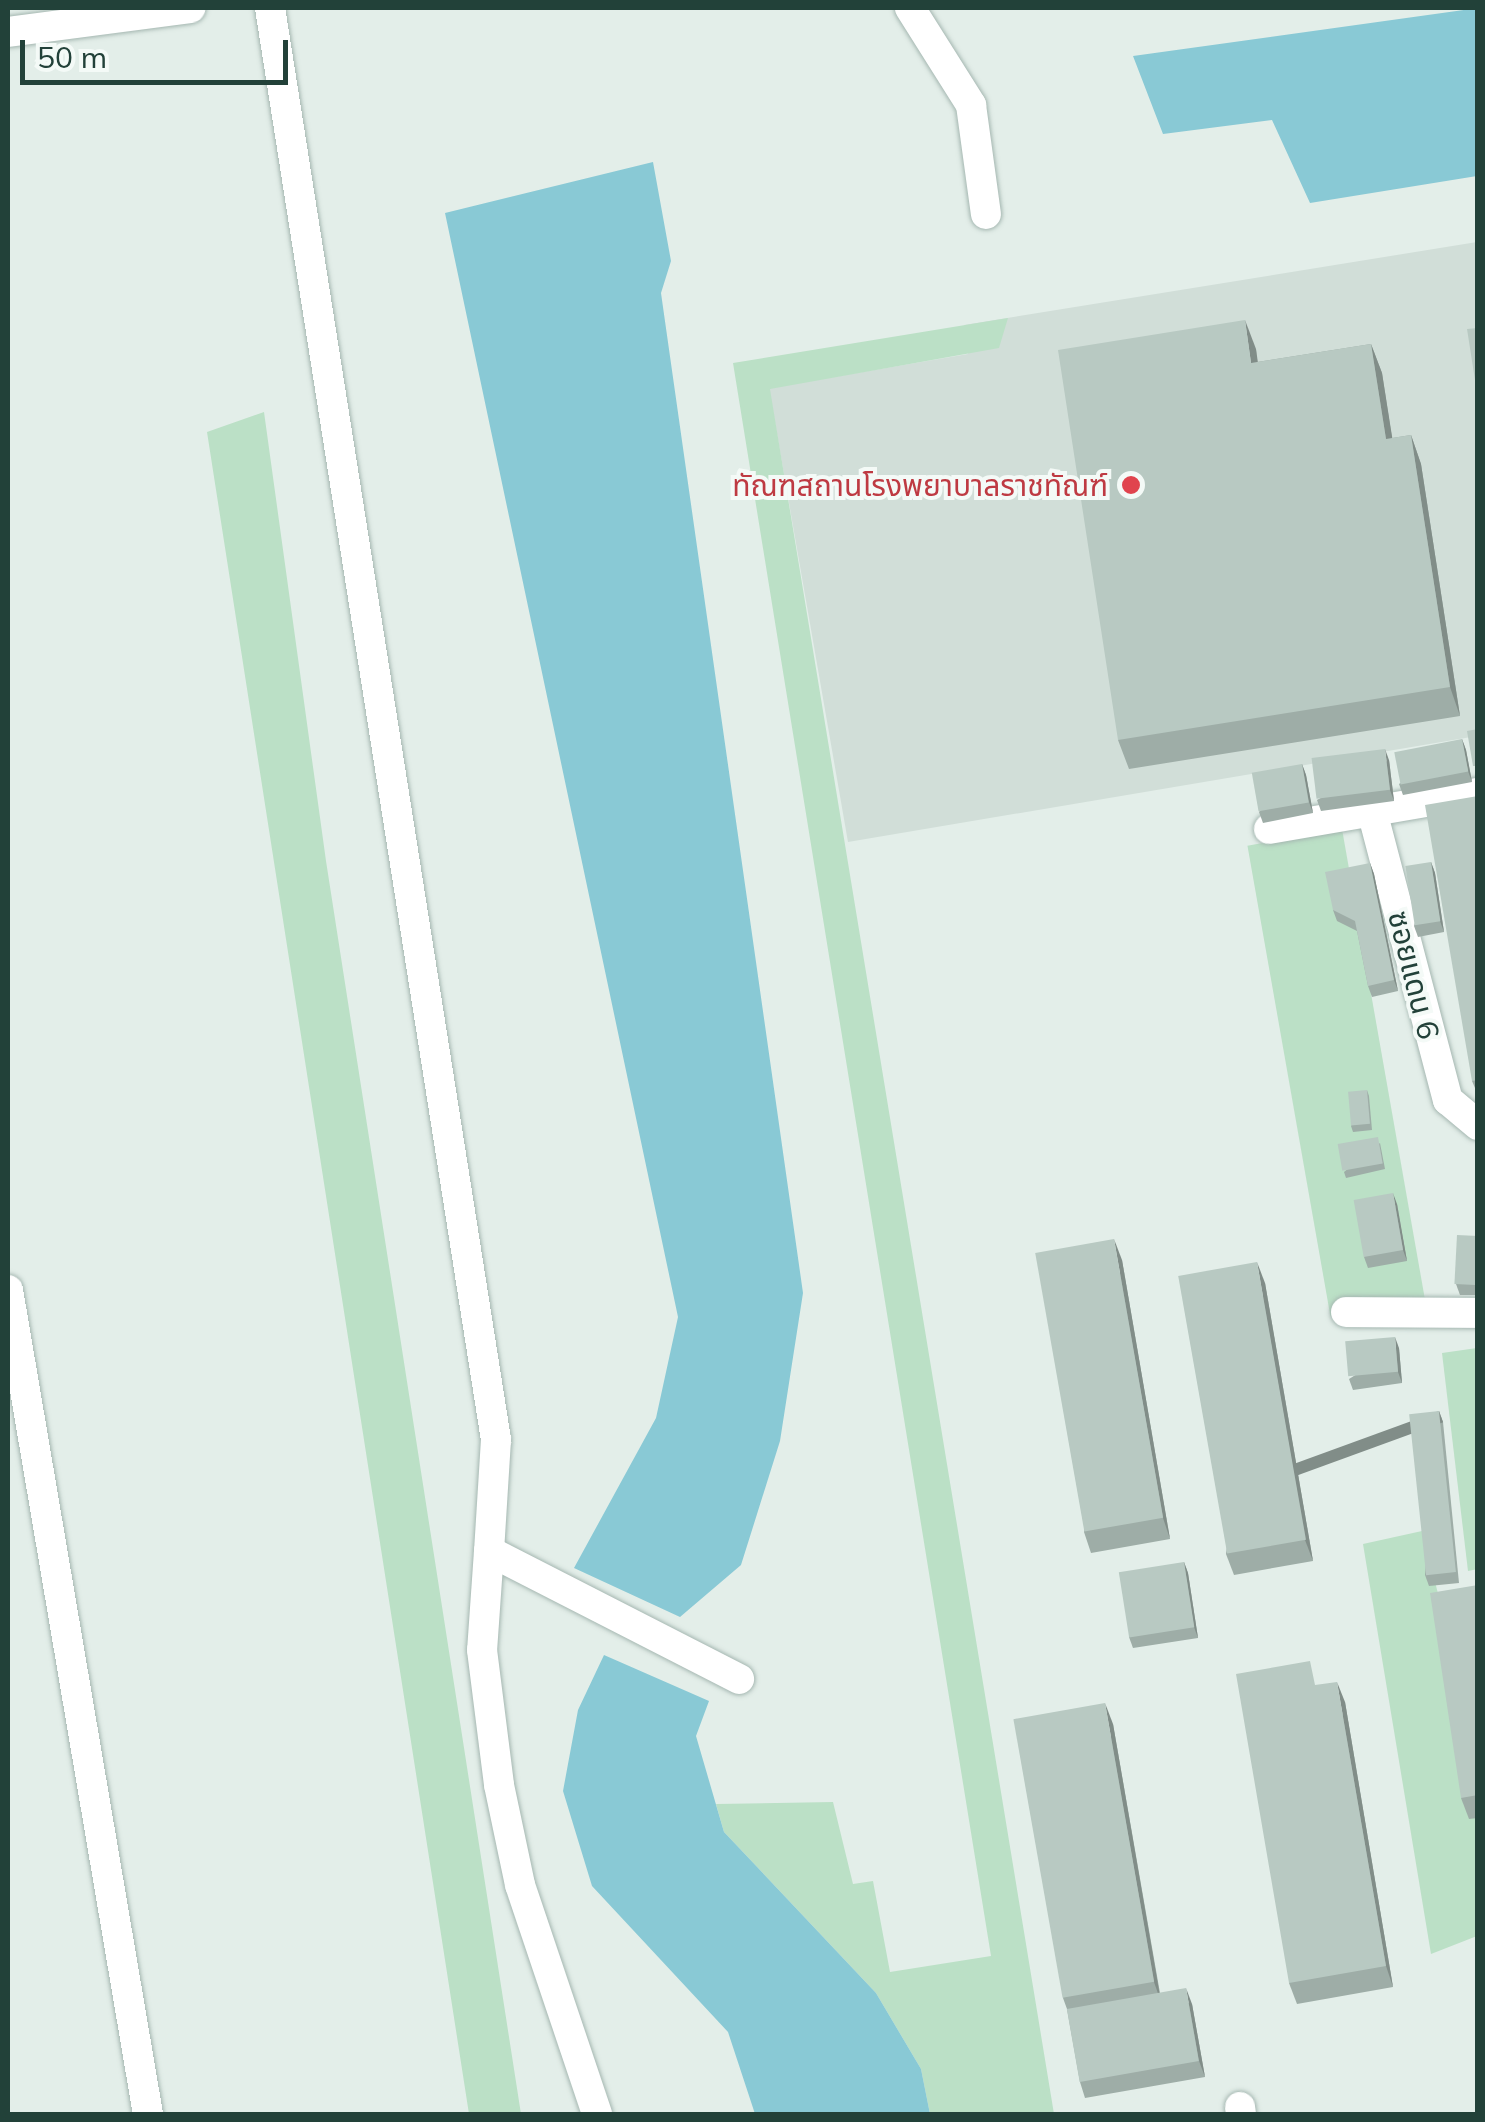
<!DOCTYPE html>
<html>
<head>
<meta charset="utf-8">
<style>
	body { margin:0 }
	#map { position:relative; width:1485px; height:2122px; overflow:hidden; background:#e3eee9; font-family:Mulish,"Noto Sans Thai",sans-serif }
	div>[style] { position:absolute }
	.built>* { inset:0; background:#d1ded8 }
	.green>* { inset:0; background:#bbe0c6; transform-origin:0 0 }
	.water>* { inset:0; background:#89c9d5 }
	.roads { filter:drop-shadow(0 0 2px #a5b7b1) drop-shadow(0 0 2px #a5b7b1) }
	.minor>* { height:30px; margin:-15px; padding:0 15px; transform-origin:15px; border-radius:15px; background:#fff }
	.wall>* { inset:0; background:#9eada7 }
	.shaded-wall>* { inset:0; background:#818d88; transform-origin:0 0 }
	.building>* { inset:0; background:#b8c9c2; transform-origin:0 0 }
	.dots>* { width:28px; height:28px; translate:-50% -50%; box-sizing:border-box; border:5px solid #f4faf7; border-radius:50% }
	span { translate:-50% -50%; white-space:nowrap; text-align:center; line-height:1.15; -webkit-text-stroke:8px #f4faf7; paint-order:stroke }
	.health-label { font-size:30px; color:#be3a42 }
	.right { translate:-100% -50%; text-align:right }
	.street-label { font-size:30px; color:#224139 }
	.frame { position:absolute; inset:0; border:10px solid #224139; pointer-events:none }
	.scale { position:absolute; left:20px; top:40px; width:268px; height:45px; box-sizing:border-box; border:5px solid #224139; border-top:0; padding-left:12px; font-size:30px; line-height:35px; white-space:nowrap; color:#224139; -webkit-text-stroke:8px #f4faf7; paint-order:stroke }
</style>
</head>
<body>
<div id="map">
	<div class="built">
		<i style="clip-path:polygon(1477px 242px,1477px 736px,848px 842px,769px 388px,968px 354px,964px 325px)"></i>
	</div>
	<div class="green">
		<i style="clip-path:polygon(1008px 318px,999px 348px,770px 389px,1054px 2114px,930px 2114px,921px 2069px,876px 1993px,724px 1832px,716px 1804px,833px 1802px,853px 1884px,873px 1881px,890px 1972px,991px 1956px,733px 363px)"></i>
		<i style="clip-path:polygon(264px 412px,326px 861px,521px 2114px,469px 2114px,207px 432px)"></i>
		<i style="left:1342px;top:829px;width:478px;height:96px;rotate:80deg"></i>
		<i style="clip-path:polygon(1477px 1348px,1478px 1569px,1468px 1571px,1442px 1353px)"></i>
		<i style="clip-path:polygon(1422px 1531px,1477px 1746px,1477px 1936px,1431px 1954px,1363px 1544px)"></i>
	</div>
	<div class="water">
		<i style="clip-path:polygon(1478px 8px,1477px 176px,1310px 203px,1272px 120px,1163px 134px,1133px 56px)"></i>
		<i style="clip-path:polygon(653px 162px,671px 261px,661px 293px,803px 1293px,780px 1441px,741px 1565px,680px 1617px,574px 1568px,656px 1418px,678px 1317px,445px 213px)"></i>
		<i style="clip-path:polygon(604px 1655px,709px 1701px,696px 1736px,724px 1832px,876px 1993px,921px 2069px,930px 2114px,755px 2114px,728px 2032px,592px 1886px,563px 1791px,578px 1710px)"></i>
	</div>
	<div class="roads">
		<div class="minor">
			<i style="left:270px;top:8px;width:1450px;rotate:81.03deg"></i>
			<i style="left:496px;top:1440px;width:111px;rotate:93.6deg"></i>
			<i style="left:489px;top:1551px;width:281px;rotate:27.1deg"></i>
			<i style="left:910px;top:8px;width:115px;rotate:57.8deg"></i>
			<i style="left:971px;top:105px;width:110px;rotate:82.2deg"></i>
			<i style="left:8px;top:32px;width:184px;rotate:-7.5deg"></i>
			<i style="left:1372px;top:811px;width:299px;rotate:75.3deg"></i>
			<i style="left:1448px;top:1100px;width:39px;rotate:40deg"></i>
			<i style="left:1269px;top:829px;width:212px;rotate:-9.8deg"></i>
			<i style="left:8px;top:1290px;width:836px;rotate:80.36deg"></i>
			<i style="left:1346px;top:1312px;width:132px;rotate:0.4deg"></i>
			<i style="left:489px;top:1551px;width:99px;rotate:94deg"></i>
			<i style="left:482px;top:1650px;width:136px;rotate:82.8deg"></i>
			<i style="left:499px;top:1785px;width:102px;rotate:78.1deg"></i>
			<i style="left:520px;top:1885px;width:242px;rotate:71.4deg"></i>
			<i style="left:1240px;top:2107px;width:7px;rotate:82deg"></i>
		</div>
	</div>
	<div class="wall">
		<i style="clip-path:polygon(1371px 344px,1382px 373px,1392px 438px,1411px 435px,1421px 464px,1460px 716px,1129px 769px,1118px 740px,1256px 349px,1257px 362px)"></i>
		<i style="clip-path:polygon(1462px 739px,1466px 750px,1472px 782px,1403px 795px,1399px 784px)"></i>
		<i style="clip-path:polygon(1389px 760px,1394px 801px,1321px 811px,1317px 800px)"></i>
		<i style="clip-path:polygon(1302px 764px,1306px 775px,1313px 813px,1263px 823px,1259px 812px)"></i>
		<i style="clip-path:polygon(1478px 796px,1478px 1095px,1472px 1081px)"></i>
		<i style="clip-path:polygon(1431px 862px,1435px 873px,1444px 932px,1418px 937px,1414px 926px)"></i>
		<i style="clip-path:polygon(1370px 863px,1374px 874px,1398px 991px,1372px 997px,1368px 986px,1357px 931px,1337px 921px,1333px 910px)"></i>
		<i style="clip-path:polygon(1367px 1090px,1369px 1096px,1372px 1130px,1353px 1132px,1351px 1126px)"></i>
		<i style="clip-path:polygon(1380px 1143px,1385px 1169px,1346px 1178px,1344px 1172px)"></i>
		<i style="clip-path:polygon(1397px 1204px,1407px 1261px,1368px 1268px,1364px 1257px)"></i>
		<i style="clip-path:polygon(1478px 1236px,1478px 1295px,1460px 1295px,1456px 1284px)"></i>
		<i style="clip-path:polygon(1122px 1260px,1170px 1539px,1091px 1553px,1084px 1532px)"></i>
		<i style="clip-path:polygon(1265px 1283px,1313px 1561px,1234px 1575px,1226px 1554px)"></i>
		<i style="clip-path:polygon(1399px 1348px,1402px 1383px,1353px 1390px,1349px 1379px)"></i>
		<i style="clip-path:polygon(1439px 1411px,1443px 1422px,1459px 1583px,1429px 1586px,1425px 1575px)"></i>
		<i style="clip-path:polygon(1184px 1562px,1188px 1573px,1198px 1638px,1133px 1648px,1129px 1637px)"></i>
		<i style="clip-path:polygon(1478px 1585px,1478px 1818px,1469px 1819px,1461px 1798px)"></i>
		<i style="clip-path:polygon(1345px 1702px,1393px 1987px,1297px 2004px,1289px 1983px)"></i>
		<i style="clip-path:polygon(1113px 1724px,1160px 1993px,1192px 2004px,1205px 2077px,1085px 2098px,1080px 2082px,1067px 2009px,1063px 1998px)"></i>
	</div>
	<div class="shaded-wall">
		<i style="clip-path:polygon(1245px 320px,1256px 349px,1262px 392px,1251px 363px)"></i>
		<i style="clip-path:polygon(1371px 344px,1382px 373px,1397px 468px,1386px 439px)"></i>
		<i style="clip-path:polygon(1411px 435px,1421px 464px,1460px 716px,1450px 687px)"></i>
		<i style="clip-path:polygon(1462px 739px,1466px 750px,1472px 782px,1468px 771px)"></i>
		<i style="clip-path:polygon(1385px 749px,1389px 760px,1394px 801px,1390px 790px)"></i>
		<i style="clip-path:polygon(1302px 764px,1306px 775px,1313px 813px,1309px 802px)"></i>
		<i style="clip-path:polygon(1431px 862px,1435px 873px,1444px 932px,1440px 921px)"></i>
		<i style="clip-path:polygon(1370px 863px,1374px 874px,1398px 991px,1394px 980px)"></i>
		<i style="clip-path:polygon(1393px 1193px,1397px 1204px,1407px 1261px,1403px 1250px)"></i>
		<i style="clip-path:polygon(1114px 1239px,1122px 1260px,1170px 1539px,1163px 1518px)"></i>
		<i style="clip-path:polygon(1257px 1262px,1265px 1283px,1313px 1561px,1305px 1540px)"></i>
		<i style="clip-path:polygon(1395px 1337px,1399px 1348px,1402px 1383px,1398px 1372px)"></i>
		<i style="left:1439px;top:1411px;width:12px;height:162px;rotate:70deg"></i>
		<i style="clip-path:polygon(1184px 1562px,1188px 1573px,1198px 1638px,1194px 1627px)"></i>
		<i style="clip-path:polygon(1337px 1682px,1345px 1702px,1393px 1987px,1386px 1966px)"></i>
		<i style="clip-path:polygon(1105px 1703px,1113px 1724px,1161px 2002px,1154px 1982px)"></i>
		<i style="clip-path:polygon(1186px 1988px,1192px 2004px,1205px 2077px,1199px 2061px)"></i>
	</div>
	<div class="building">
		<i style="clip-path:polygon(1245px 320px,1251px 363px,1371px 344px,1386px 439px,1411px 435px,1450px 687px,1118px 740px,1058px 350px)"></i>
		<i style="clip-path:polygon(1478px 328px,1478px 392px,1477px 393px,1467px 329px)"></i>
		<i style="clip-path:polygon(1478px 729px,1478px 766px,1473px 766px,1467px 731px)"></i>
		<i style="left:1462px;top:739px;width:33px;height:69px;rotate:79deg"></i>
		<i style="left:1385px;top:749px;width:41px;height:74px;rotate:83deg"></i>
		<i style="left:1302px;top:764px;width:39px;height:51px;rotate:80deg"></i>
		<i style="clip-path:polygon(1478px 796px,1478px 1080px,1472px 1081px,1425px 805px)"></i>
		<i style="left:1431px;top:862px;width:60px;height:26px;rotate:81deg"></i>
		<i style="clip-path:polygon(1370px 863px,1394px 980px,1368px 986px,1355px 921px,1333px 910px,1325px 872px)"></i>
		<i style="left:1367px;top:1090px;width:34px;height:19px;rotate:85deg"></i>
		<i style="left:1378px;top:1137px;width:27px;height:41px;rotate:80deg"></i>
		<i style="left:1393px;top:1193px;width:58px;height:40px;rotate:80deg"></i>
		<i style="left:1457px;top:1235px;width:21px;height:49px;rotate:3deg"></i>
		<i style="left:1114px;top:1239px;width:283px;height:80px;rotate:80deg"></i>
		<i style="left:1257px;top:1262px;width:282px;height:80px;rotate:80deg"></i>
		<i style="left:1395px;top:1337px;width:35px;height:50px;rotate:85deg"></i>
		<i style="left:1439px;top:1411px;width:162px;height:30px;rotate:84deg"></i>
		<i style="left:1184px;top:1562px;width:66px;height:66px;rotate:81deg"></i>
		<i style="clip-path:polygon(1478px 1585px,1478px 1795px,1461px 1798px,1430px 1593px)"></i>
		<i style="clip-path:polygon(1310px 1661px,1315px 1685px,1337px 1682px,1386px 1966px,1289px 1983px,1236px 1674px)"></i>
		<i style="left:1105px;top:1703px;width:283px;height:93px;rotate:80deg"></i>
		<i style="left:1186px;top:1988px;width:74px;height:121px;rotate:80deg"></i>
	</div>
	<div class="dots">
		<i style="left:1131px;top:485px;background:#e0444e"></i>
	</div>
	<div class="health-label">
		<span class="right" style="left:1108px;top:485px">ทัณฑสถานโรงพยาบาลราชทัณฑ์</span>
	</div>
	<div class="street-label">
		<span style="left:1414px;top:975px;rotate:76deg">ซอยแดน 6</span>
	</div>
	<div class="frame"></div>
	<div class="scale">50 m</div>
</div>
</body>
</html>
